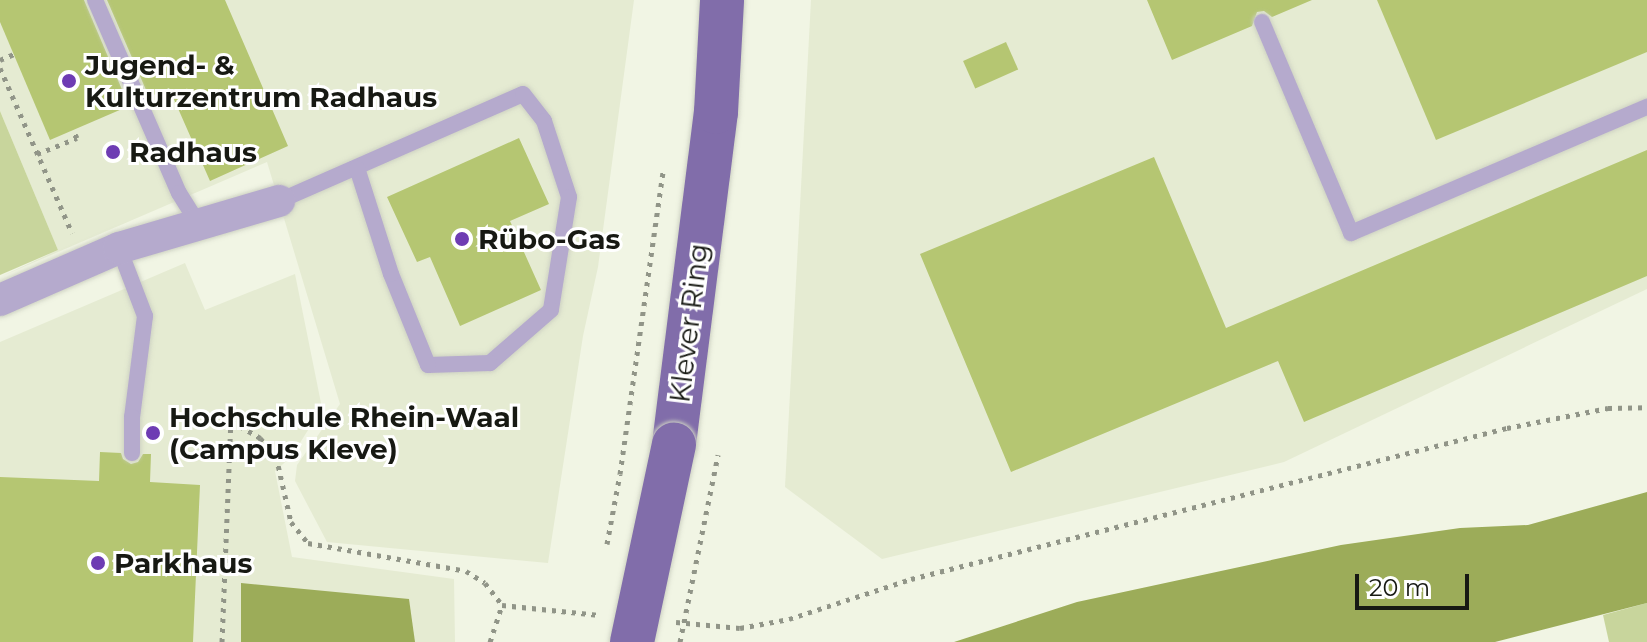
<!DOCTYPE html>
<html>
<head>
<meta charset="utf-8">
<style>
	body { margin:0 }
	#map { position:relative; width:1647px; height:642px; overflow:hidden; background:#f1f5e4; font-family:Montserrat,sans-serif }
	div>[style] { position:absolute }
	.built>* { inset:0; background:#e5ebd2 }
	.green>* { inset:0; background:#c8d59c }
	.water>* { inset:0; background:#9cac59 }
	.building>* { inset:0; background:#b5c672; transform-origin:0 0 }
	.path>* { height:5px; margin-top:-2.5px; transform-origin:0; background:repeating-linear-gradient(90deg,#919588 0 4px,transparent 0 10px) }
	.roads { filter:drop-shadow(0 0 2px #ced2c3) drop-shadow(0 0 2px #ced2c3) }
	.service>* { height:16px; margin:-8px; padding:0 8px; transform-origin:8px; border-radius:8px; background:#b5aacd }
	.minor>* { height:32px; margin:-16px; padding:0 16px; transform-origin:16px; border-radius:16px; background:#b5aacd }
	.primary>* { height:44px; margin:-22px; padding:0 22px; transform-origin:22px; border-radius:22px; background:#816daa }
	.path-bridge>* { height:5px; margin-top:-2.5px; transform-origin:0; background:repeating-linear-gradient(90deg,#919588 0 4px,transparent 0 10px) }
	.bridges { filter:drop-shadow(0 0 2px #ced2c3) drop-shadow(0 0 2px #ced2c3) }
	.primary-bridge>* { height:44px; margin:-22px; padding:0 22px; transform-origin:22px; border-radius:22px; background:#816daa }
	.dots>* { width:22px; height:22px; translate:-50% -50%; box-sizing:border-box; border:4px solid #fff; border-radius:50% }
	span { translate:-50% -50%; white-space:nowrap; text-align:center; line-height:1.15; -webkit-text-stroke:6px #fff; paint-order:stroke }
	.poi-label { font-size:28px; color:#171913; font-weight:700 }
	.left { translate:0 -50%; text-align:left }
	.street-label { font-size:28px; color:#171913 }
	.scale { position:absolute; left:1355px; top:574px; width:114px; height:36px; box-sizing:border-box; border:4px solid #171913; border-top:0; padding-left:10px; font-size:24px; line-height:28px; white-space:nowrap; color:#171913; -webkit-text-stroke:6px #fff; paint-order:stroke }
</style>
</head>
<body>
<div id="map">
	<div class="built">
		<i style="clip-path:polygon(0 0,634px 0,598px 267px,583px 336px,548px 563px,327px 542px,295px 481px,297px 465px,340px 404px,267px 162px,0 277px,58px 250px,0 111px)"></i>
		<i style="clip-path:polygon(811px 0,1647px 0,1647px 289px,1284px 462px,882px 559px,785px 487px)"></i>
		<i style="clip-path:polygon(185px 263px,205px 310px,295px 274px,322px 408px,291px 457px,275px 471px,292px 557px,454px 579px,455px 642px,0 642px,0 342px)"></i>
	</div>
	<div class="green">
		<i style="clip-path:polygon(0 111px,58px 250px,0 275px)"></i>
		<i style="clip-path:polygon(1647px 603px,1647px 642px,1609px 642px,1603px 615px)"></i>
	</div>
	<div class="water">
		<i style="clip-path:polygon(1647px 492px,1647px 603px,1495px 642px,954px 642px,1077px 602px,1341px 545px,1460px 528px,1528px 525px)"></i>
		<i style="clip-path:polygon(241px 583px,409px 599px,415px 642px,241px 642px)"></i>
	</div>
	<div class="building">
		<i style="clip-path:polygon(0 0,84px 0,129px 106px,50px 140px,0 22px)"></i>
		<i style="clip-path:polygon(107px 0,225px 0,288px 146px,210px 181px,169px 88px,149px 97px)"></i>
		<i style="clip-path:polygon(1147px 0,1312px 0,1272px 17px,1264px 11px,1257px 12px,1252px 26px,1172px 60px)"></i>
		<i style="clip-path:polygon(1377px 0,1647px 0,1647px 52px,1436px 140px)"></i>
		<i style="left:1006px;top:42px;width:30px;height:47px;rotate:66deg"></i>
		<i style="clip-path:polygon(519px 138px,549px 204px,510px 221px,541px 290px,460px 326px,430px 257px,417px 262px,387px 197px)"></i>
		<i style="clip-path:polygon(1647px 150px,1647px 276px,1304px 422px,1278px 361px,1011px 472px,920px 254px,1154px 157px,1226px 328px)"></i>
		<i style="clip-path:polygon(100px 452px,121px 453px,123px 459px,131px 464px,138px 462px,143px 454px,151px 454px,150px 482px,200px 485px,193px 642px,0 642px,0 477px,99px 481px)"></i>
	</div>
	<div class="path">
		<i style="left:0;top:60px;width:15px;rotate:-23deg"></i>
		<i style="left:0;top:68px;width:180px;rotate:66.4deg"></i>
		<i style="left:37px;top:154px;width:43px;rotate:-21.8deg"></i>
		<i style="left:77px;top:138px;width:9px;rotate:-117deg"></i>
		<i style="left:620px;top:474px;width:306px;rotate:-81.9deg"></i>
		<i style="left:676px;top:622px;width:64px;rotate:5.4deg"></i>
		<i style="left:740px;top:628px;width:50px;rotate:-10.4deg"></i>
		<i style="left:789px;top:619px;width:128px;rotate:-18.2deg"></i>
		<i style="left:911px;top:579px;width:615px;rotate:-14.22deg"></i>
		<i style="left:1507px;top:428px;width:103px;rotate:-11.2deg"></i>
		<i style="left:1608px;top:408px;width:39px;rotate:-1deg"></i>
		<i style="left:222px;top:642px;width:221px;rotate:-87.7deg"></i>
		<i style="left:231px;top:421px;width:34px;rotate:30deg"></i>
		<i style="left:260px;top:438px;width:24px;rotate:48deg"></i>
		<i style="left:276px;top:456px;width:68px;rotate:77.2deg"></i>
		<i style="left:291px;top:522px;width:27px;rotate:51deg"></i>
		<i style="left:308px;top:543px;width:160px;rotate:10deg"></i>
		<i style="left:466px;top:571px;width:22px;rotate:32deg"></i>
		<i style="left:485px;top:583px;width:28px;rotate:52deg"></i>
		<i style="left:502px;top:605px;width:98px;rotate:5.9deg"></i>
		<i style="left:490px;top:642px;width:39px;rotate:-72deg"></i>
	</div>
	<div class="roads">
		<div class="service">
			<i style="left:95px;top:0;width:210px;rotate:66.5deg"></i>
			<i style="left:179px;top:193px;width:34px;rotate:58deg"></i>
			<i style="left:1262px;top:22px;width:229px;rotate:67.1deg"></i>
			<i style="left:1351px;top:233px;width:322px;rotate:-23.1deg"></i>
			<i style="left:279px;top:201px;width:266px;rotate:-23.7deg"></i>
			<i style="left:523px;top:94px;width:34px;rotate:52deg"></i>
			<i style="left:544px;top:121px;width:80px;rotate:71.8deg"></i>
			<i style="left:569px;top:197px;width:114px;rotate:99.1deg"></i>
			<i style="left:551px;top:310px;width:81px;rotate:139deg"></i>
			<i style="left:490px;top:363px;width:62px;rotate:178.2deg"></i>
			<i style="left:428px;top:365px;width:98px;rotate:-112.1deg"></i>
			<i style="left:391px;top:274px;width:111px;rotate:-107.8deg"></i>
			<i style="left:119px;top:248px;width:73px;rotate:69.1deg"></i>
			<i style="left:145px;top:316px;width:102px;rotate:97.3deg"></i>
			<i style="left:132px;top:417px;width:36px;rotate:90deg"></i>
		</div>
		<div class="minor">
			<i style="left:0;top:300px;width:130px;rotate:-23.6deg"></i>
			<i style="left:119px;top:248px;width:167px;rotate:-16.4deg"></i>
		</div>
		<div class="primary">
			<i style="left:674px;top:444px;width:335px;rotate:-82.8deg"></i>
			<i style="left:716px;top:112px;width:112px;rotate:-86.9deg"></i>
		</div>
	</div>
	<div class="path-bridge">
		<i style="left:607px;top:544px;width:71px;rotate:-79.5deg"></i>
		<i style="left:680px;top:642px;width:191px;rotate:-78.5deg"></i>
	</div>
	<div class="bridges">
		<div class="primary-bridge">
			<i style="left:632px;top:642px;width:202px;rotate:-78deg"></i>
		</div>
	</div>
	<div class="dots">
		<i style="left:69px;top:81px;background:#6e3cb3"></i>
		<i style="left:113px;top:152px;background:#6e3cb3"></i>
		<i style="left:462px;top:239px;background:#6e3cb3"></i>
		<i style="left:153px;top:433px;background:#6e3cb3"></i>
		<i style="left:98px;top:563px;background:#6e3cb3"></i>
	</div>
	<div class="poi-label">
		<span class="left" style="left:85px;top:81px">Jugend- &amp;<br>Kulturzentrum Radhaus</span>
		<span class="left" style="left:129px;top:152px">Radhaus</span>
		<span class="left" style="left:478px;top:239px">Rübo-Gas</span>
		<span class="left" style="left:169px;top:433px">Hochschule Rhein-Waal<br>(Campus Kleve)</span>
		<span class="left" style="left:114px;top:563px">Parkhaus</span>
	</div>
	<div class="street-label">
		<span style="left:689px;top:323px;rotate:-83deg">Klever Ring</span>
	</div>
	<div class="scale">20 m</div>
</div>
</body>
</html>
